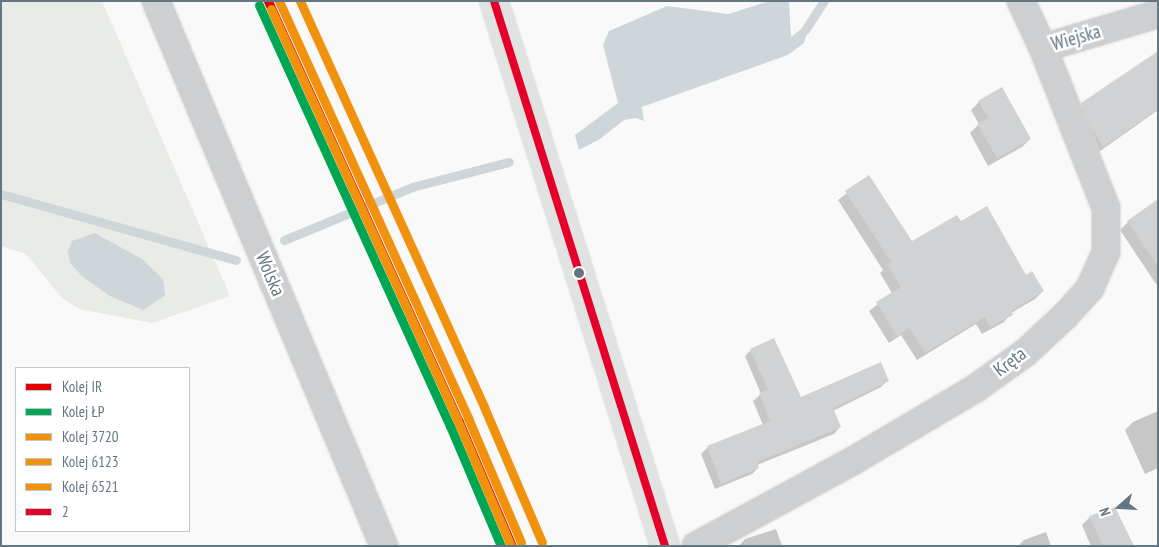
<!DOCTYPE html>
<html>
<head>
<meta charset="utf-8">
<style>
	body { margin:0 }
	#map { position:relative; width:1159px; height:547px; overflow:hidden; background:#f9f9f9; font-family:"PT Sans Narrow",sans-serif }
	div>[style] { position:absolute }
	.green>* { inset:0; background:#e8ebe6 }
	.water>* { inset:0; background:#ced6d9 }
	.shadow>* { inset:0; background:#0003 }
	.stream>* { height:9px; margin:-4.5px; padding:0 4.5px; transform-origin:4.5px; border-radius:4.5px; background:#ced6d9 }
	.building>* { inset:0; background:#d0d2d3 }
	.roads { filter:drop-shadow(0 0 1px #d5d6d7) drop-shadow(0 0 1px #d5d6d7) }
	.minor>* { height:28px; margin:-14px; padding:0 14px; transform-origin:14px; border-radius:14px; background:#cecfd0 }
	.major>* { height:28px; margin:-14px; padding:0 14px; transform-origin:14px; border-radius:14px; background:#e1e2e2 }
	.bus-1>* { height:8px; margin:-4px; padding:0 4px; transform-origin:4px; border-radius:4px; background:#e4002b }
	.rail-1>* { height:9px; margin:-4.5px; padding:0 4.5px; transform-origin:4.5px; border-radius:4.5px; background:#e50000 }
	.rail-2>* { height:9px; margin:-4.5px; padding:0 4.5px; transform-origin:4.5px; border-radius:4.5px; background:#00a651 }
	.rail-3>* { height:9px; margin:-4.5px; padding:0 4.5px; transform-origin:4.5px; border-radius:4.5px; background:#f0920d }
	.rail-4>* { height:9px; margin:-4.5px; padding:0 4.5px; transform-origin:4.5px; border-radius:4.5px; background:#f0920d }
	.rail-5>* { height:9px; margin:-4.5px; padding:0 4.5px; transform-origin:4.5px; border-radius:4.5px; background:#f0920d }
	.dots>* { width:14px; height:14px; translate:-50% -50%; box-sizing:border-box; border:2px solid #fff; border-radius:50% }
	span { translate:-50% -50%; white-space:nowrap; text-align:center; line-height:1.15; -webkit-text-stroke:5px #fff; paint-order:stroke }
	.street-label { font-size:19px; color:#657683 }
	.frame { position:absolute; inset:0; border:2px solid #657683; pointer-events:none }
	.legend { position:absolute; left:15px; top:367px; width:175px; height:165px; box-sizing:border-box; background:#fff; border:1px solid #c1c8cd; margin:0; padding:6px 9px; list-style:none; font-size:15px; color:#657683 }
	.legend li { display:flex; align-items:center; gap:10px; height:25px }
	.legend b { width:25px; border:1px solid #c1c8cd }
	.north { position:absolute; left:1094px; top:482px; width:50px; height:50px; -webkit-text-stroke:4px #fff; paint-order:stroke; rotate:251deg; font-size:14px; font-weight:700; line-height:20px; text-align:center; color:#657683 }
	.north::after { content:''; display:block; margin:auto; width:18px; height:22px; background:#657683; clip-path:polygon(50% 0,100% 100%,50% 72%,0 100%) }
</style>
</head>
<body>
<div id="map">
	<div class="green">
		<i style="clip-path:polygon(1px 1px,102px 1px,230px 296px,152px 323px,79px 309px,62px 298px,26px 254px,1px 246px)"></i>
	</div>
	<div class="water">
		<i style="clip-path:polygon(770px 1px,789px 1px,791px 37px,811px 21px,804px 43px,788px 55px,642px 107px,644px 121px,636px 118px,624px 120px,600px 139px,579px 150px,575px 135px,618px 103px,603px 45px,609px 31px,667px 6px,728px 14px)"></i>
		<i style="clip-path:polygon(95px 233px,142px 259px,163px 279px,165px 296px,143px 310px,110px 296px,83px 277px,70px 263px,68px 251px,72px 241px)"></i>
	</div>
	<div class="shadow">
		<i style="clip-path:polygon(1158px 61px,1158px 110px,1096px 154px,1074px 112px,1082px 104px)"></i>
		<i style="clip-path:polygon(979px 102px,1030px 139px,1022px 147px,988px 166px,970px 133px,979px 124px,971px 110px)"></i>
		<i style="clip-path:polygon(868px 177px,912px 243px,960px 223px,1043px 291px,1035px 299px,1011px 313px,1004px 322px,982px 334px,976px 324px,917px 360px,901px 335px,889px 343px,869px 311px,892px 293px,880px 273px,883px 270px,838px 200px)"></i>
		<i style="clip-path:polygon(1158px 220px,1158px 283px,1156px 284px,1120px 230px,1128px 222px)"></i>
		<i style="clip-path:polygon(751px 350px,800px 399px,888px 380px,881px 387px,833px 411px,840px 427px,834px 434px,757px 465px,758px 468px,752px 474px,715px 489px,701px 454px,708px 447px,763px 425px,753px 401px,761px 394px,745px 356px)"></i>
		<i style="clip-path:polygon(1158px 411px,1158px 468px,1145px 474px,1125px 430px,1133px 422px)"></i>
		<i style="clip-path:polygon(1090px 517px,1133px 546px,1091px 546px,1082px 525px)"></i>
		<i style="clip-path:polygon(776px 529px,782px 546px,739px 546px,745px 539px)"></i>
		<i style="clip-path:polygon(1046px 532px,1051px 546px,1018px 546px,1024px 540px)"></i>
	</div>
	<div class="stream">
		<i style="left:805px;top:30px;width:35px;rotate:-57deg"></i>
		<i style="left:1px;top:194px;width:244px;rotate:15.7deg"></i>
		<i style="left:284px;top:240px;width:139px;rotate:-22.5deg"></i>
		<i style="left:412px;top:187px;width:100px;rotate:-14.5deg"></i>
	</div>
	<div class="building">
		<i style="clip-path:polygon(1158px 51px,1158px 109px,1104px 147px,1092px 130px,1081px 103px)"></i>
		<i style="clip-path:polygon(1002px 87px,1031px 139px,997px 158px,977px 124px,988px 118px,978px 101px)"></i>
		<i style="clip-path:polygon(869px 175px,912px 241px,957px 215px,961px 221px,987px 206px,1026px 275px,1032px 271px,1044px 291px,1011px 311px,1013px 315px,990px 327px,985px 317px,925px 353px,909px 328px,897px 336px,876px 302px,901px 287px,887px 264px,891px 262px,845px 191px)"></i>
		<i style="clip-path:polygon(1158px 199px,1158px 266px,1127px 221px)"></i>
		<i style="clip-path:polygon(774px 338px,801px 397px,881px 362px,889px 381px,833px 408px,841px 427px,757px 462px,759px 468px,721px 484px,707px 446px,770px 421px,759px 393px,768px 390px,750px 349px)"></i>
		<i style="clip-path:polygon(1115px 507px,1134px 546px,1103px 546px,1089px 516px)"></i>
	</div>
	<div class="roads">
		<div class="minor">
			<i style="left:156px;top:1px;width:591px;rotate:67.3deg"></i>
			<i style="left:1043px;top:48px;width:120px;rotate:-16.5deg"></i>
			<i style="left:696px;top:546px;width:176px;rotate:-28.5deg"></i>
			<i style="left:851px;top:462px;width:145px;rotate:-30.6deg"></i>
			<i style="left:976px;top:388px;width:60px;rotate:-35.5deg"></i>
			<i style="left:1025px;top:353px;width:54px;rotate:-42.8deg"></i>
			<i style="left:1065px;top:316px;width:38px;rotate:-48deg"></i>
			<i style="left:1090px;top:288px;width:39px;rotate:-66deg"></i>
			<i style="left:1106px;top:252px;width:44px;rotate:-90deg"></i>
			<i style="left:1106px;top:208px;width:172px;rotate:-111.5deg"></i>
			<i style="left:1043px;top:48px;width:52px;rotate:-115.1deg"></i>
		</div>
		<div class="major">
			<i style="left:494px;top:1px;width:571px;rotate:72.58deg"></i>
		</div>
	</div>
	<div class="bus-1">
		<i style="left:494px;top:1px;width:571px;rotate:72.58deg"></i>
	</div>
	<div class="rail-1">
		<i style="left:268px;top:1px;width:462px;rotate:65.6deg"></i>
		<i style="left:459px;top:422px;width:135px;rotate:66.9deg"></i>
	</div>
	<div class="rail-2">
		<i style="left:259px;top:5px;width:462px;rotate:65.6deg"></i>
		<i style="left:450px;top:426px;width:130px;rotate:67deg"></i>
	</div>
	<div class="rail-3">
		<i style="left:279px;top:1px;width:458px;rotate:65.6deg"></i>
		<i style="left:468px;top:418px;width:135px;rotate:66.9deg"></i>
	</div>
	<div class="rail-4">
		<i style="left:300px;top:1px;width:446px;rotate:65.6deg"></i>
		<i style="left:484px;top:407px;width:147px;rotate:66.8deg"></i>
	</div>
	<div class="rail-5">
		<i style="left:271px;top:9px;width:450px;rotate:65.6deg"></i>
		<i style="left:457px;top:419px;width:138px;rotate:67deg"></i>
	</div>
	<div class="dots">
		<i style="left:579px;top:273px;background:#657683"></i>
	</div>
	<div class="street-label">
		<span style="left:1076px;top:38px;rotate:-16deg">Wiejska</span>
		<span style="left:270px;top:274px;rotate:67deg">Wolska</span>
		<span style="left:1010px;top:362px;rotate:-37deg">Kręta</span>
	</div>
	<div class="frame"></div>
	<ul class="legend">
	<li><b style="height:6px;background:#e50000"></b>Kolej IR</li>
	<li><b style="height:6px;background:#00a651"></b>Kolej ŁP</li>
	<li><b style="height:6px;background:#f0920d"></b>Kolej 3720</li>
	<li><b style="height:6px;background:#f0920d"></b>Kolej 6123</li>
	<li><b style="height:6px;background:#f0920d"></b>Kolej 6521</li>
	<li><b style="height:6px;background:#e4002b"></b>2</li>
	</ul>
	<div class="north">N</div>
</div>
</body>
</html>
